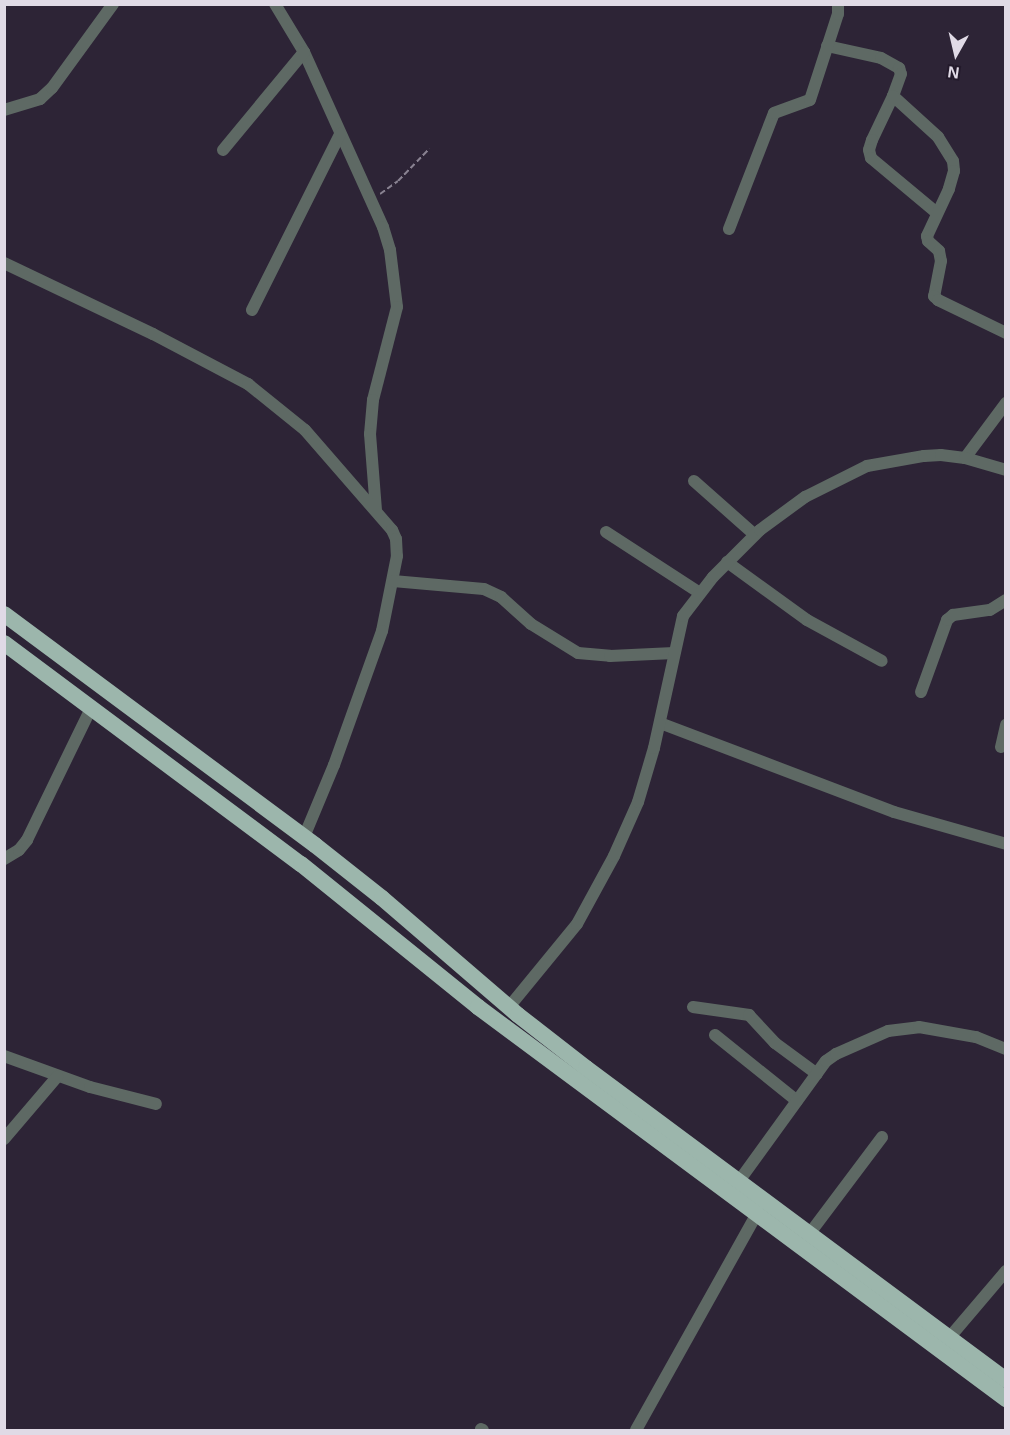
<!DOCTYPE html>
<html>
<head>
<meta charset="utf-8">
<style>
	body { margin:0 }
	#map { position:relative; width:1010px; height:1435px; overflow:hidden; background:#2d2436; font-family:Arial,sans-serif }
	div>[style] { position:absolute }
	.path>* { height:2px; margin-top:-1px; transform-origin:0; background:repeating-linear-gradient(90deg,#898291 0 6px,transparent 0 9px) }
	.minor>* { height:12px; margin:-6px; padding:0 6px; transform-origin:6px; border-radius:6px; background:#5e6964 }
	.trunk>* { height:16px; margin:-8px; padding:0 8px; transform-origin:8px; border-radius:8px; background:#9cb6ac }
	span { translate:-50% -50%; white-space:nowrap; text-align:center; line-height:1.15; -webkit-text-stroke:4.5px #231a2b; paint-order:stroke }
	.frame { position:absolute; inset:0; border:6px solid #e0dae6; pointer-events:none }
	.north { position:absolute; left:926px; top:24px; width:60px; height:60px; -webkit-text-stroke:4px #231a2b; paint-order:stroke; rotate:188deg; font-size:16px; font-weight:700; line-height:24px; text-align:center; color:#e0dae6 }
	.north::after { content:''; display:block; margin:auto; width:21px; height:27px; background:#e0dae6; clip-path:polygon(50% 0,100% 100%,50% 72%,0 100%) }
</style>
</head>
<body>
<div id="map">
	<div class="path">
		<i style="left:380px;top:194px;width:22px;rotate:-36deg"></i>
		<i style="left:398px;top:181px;width:45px;rotate:-45.9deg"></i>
	</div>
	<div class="minor">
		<i style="left:275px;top:4px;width:56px;rotate:58.9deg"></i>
		<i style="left:304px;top:52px;width:192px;rotate:65.7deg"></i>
		<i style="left:383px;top:227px;width:24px;rotate:73deg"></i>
		<i style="left:390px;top:250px;width:57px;rotate:83deg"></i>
		<i style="left:397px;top:307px;width:96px;rotate:104.5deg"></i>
		<i style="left:373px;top:400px;width:34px;rotate:95deg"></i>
		<i style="left:370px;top:434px;width:76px;rotate:85.5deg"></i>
		<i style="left:827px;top:46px;width:55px;rotate:12.5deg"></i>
		<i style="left:881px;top:58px;width:21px;rotate:29deg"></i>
		<i style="left:899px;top:68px;width:6px;rotate:72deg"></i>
		<i style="left:901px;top:74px;width:23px;rotate:110deg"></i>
		<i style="left:893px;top:96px;width:49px;rotate:115.5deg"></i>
		<i style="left:872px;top:140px;width:10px;rotate:107deg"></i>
		<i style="left:869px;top:150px;width:8px;rotate:76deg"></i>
		<i style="left:871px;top:158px;width:86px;rotate:39.8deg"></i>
		<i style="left:893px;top:96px;width:61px;rotate:42.3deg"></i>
		<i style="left:938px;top:137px;width:28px;rotate:58deg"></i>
		<i style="left:953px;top:161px;width:10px;rotate:84deg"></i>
		<i style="left:954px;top:171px;width:19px;rotate:106deg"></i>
		<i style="left:949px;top:189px;width:52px;rotate:115.1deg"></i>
		<i style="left:927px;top:236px;width:5px;rotate:79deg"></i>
		<i style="left:928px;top:241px;width:15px;rotate:42deg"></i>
		<i style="left:939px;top:251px;width:10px;rotate:79deg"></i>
		<i style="left:941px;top:261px;width:36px;rotate:101deg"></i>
		<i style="left:934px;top:296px;width:6px;rotate:45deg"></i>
		<i style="left:938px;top:300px;width:76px;rotate:25.9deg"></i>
		<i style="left:4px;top:110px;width:38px;rotate:-17deg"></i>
		<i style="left:40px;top:99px;width:16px;rotate:-43deg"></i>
		<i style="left:52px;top:88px;width:104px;rotate:-54deg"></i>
		<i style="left:223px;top:150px;width:127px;rotate:-50.4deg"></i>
		<i style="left:729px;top:229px;width:124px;rotate:-68.8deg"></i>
		<i style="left:774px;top:113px;width:38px;rotate:-20deg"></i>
		<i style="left:810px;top:100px;width:90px;rotate:-72deg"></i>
		<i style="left:838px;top:14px;width:10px;rotate:-90deg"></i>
		<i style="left:4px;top:263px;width:165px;rotate:25.5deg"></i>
		<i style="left:153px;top:334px;width:107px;rotate:27.8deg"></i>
		<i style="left:248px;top:384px;width:73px;rotate:38.9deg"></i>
		<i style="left:305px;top:430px;width:133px;rotate:49deg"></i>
		<i style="left:392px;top:530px;width:10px;rotate:66deg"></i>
		<i style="left:396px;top:539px;width:17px;rotate:87deg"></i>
		<i style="left:397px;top:556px;width:76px;rotate:101.3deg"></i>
		<i style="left:382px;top:631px;width:142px;rotate:109.7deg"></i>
		<i style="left:334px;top:765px;width:78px;rotate:112.6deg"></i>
		<i style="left:252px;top:310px;width:197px;rotate:-63.4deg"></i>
		<i style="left:965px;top:458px;width:69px;rotate:-53.3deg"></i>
		<i style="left:694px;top:481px;width:81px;rotate:41.5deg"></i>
		<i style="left:606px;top:532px;width:112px;rotate:33deg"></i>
		<i style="left:727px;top:562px;width:99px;rotate:35.9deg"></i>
		<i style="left:807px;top:620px;width:85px;rotate:28.7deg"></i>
		<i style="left:393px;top:581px;width:91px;rotate:5deg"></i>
		<i style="left:484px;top:589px;width:19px;rotate:25deg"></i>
		<i style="left:501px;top:597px;width:40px;rotate:42deg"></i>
		<i style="left:531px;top:624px;width:55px;rotate:31.7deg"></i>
		<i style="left:578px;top:653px;width:32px;rotate:5deg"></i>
		<i style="left:610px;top:656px;width:64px;rotate:-2.7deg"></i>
		<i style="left:921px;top:692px;width:77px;rotate:-70.1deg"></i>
		<i style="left:947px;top:620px;width:8px;rotate:-40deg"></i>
		<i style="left:953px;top:615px;width:37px;rotate:-8deg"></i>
		<i style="left:990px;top:610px;width:19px;rotate:-32deg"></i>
		<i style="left:660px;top:723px;width:250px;rotate:20.8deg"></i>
		<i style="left:894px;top:812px;width:116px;rotate:15.9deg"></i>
		<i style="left:1001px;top:747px;width:23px;rotate:-77deg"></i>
		<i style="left:4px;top:859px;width:17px;rotate:-31deg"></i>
		<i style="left:19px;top:850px;width:13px;rotate:-51deg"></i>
		<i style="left:27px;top:840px;width:147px;rotate:-64.1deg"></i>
		<i style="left:509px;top:1007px;width:107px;rotate:-50.7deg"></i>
		<i style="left:577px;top:924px;width:77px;rotate:-61.4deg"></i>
		<i style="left:614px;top:856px;width:59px;rotate:-66deg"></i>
		<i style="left:638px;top:802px;width:56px;rotate:-73.5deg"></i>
		<i style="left:654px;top:748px;width:135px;rotate:-77.6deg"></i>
		<i style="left:683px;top:616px;width:49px;rotate:-52.4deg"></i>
		<i style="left:713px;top:577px;width:66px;rotate:-45deg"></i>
		<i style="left:760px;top:530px;width:56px;rotate:-36.3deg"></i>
		<i style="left:805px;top:497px;width:69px;rotate:-26.6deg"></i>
		<i style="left:867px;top:466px;width:58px;rotate:-10deg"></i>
		<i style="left:924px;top:456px;width:17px;rotate:-3deg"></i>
		<i style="left:941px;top:455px;width:24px;rotate:7deg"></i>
		<i style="left:965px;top:458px;width:43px;rotate:16.3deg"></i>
		<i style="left:693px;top:1007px;width:57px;rotate:8.1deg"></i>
		<i style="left:749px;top:1015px;width:38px;rotate:47deg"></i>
		<i style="left:775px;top:1043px;width:52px;rotate:36.4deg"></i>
		<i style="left:715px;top:1035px;width:105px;rotate:38.8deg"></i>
		<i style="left:4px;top:1056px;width:91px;rotate:19.8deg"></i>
		<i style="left:90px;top:1087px;width:68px;rotate:14.4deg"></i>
		<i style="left:4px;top:1139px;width:82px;rotate:-49.5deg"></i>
		<i style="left:739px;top:1181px;width:148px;rotate:-54.1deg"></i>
		<i style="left:826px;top:1061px;width:12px;rotate:-35deg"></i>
		<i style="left:836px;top:1054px;width:57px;rotate:-23.9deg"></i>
		<i style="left:888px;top:1031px;width:31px;rotate:-7deg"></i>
		<i style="left:919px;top:1027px;width:58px;rotate:10deg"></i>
		<i style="left:976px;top:1037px;width:32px;rotate:22deg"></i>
		<i style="left:810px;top:1233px;width:120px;rotate:-53.1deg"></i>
		<i style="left:949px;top:1338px;width:88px;rotate:-49.6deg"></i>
		<i style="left:481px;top:1429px;width:2px;rotate:27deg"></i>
		<i style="left:636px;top:1430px;width:246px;rotate:-60.8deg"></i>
	</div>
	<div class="trunk">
		<i style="left:4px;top:614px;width:387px;rotate:36.6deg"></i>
		<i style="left:315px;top:845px;width:85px;rotate:38.3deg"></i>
		<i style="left:382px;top:898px;width:179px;rotate:40.7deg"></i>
		<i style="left:518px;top:1015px;width:86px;rotate:37.9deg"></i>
		<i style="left:586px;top:1068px;width:523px;rotate:36.61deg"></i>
		<i style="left:4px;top:643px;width:370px;rotate:36.7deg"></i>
		<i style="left:301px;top:864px;width:228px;rotate:38.9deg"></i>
		<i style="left:478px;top:1007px;width:658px;rotate:36.59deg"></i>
	</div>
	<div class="frame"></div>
	<div class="north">N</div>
</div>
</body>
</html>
